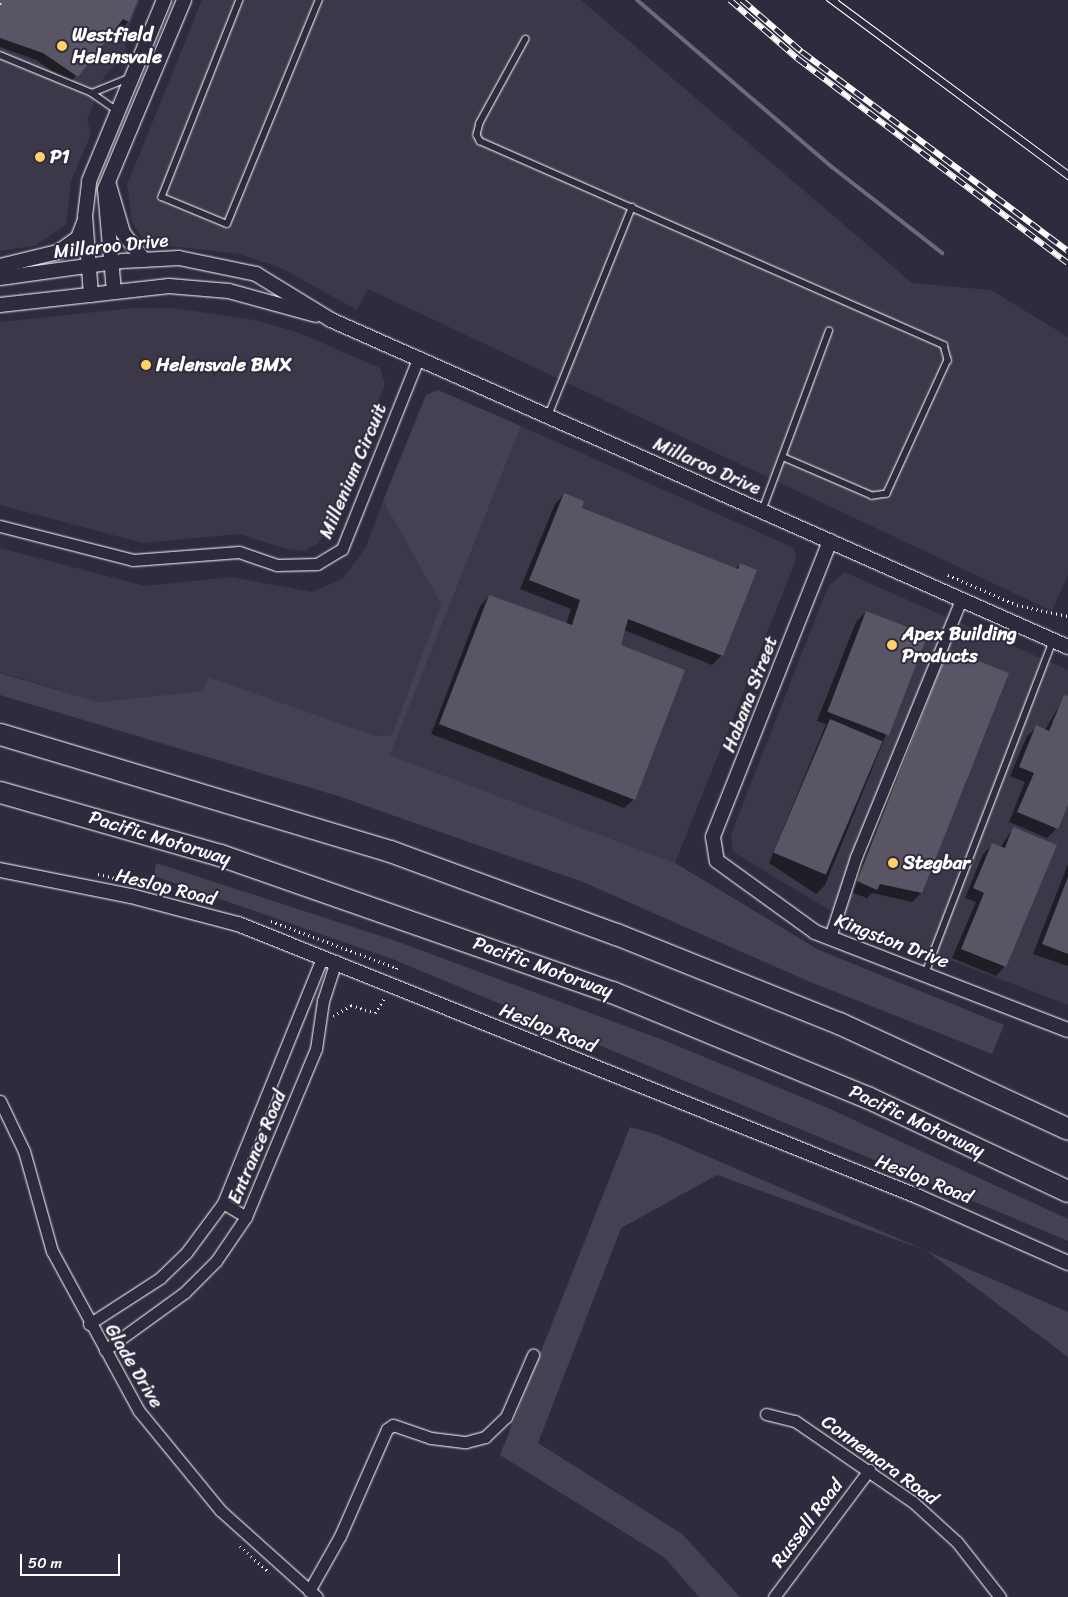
<!DOCTYPE html>
<html>
<head>
<meta charset="utf-8">
<style>
	body { margin:0 }
	#map { position:relative; width:1068px; height:1597px; overflow:hidden; background:#2f2a3d; font-family:Sriracha,sans-serif }
	div>[style] { position:absolute }
	.built>* { inset:0; background:#3c3749 }
	.green>* { inset:0; background:#464152 }
	.shadow>* { inset:0; background:#0007 }
	.stream>* { height:4px; margin:-2px; padding:0 2px; transform-origin:2px; border-radius:2px; background:#6d6a77 }
	.building>* { inset:0; background:#595564; transform-origin:0 0 }
	.path>* { height:2.5px; margin-top:-1.25px; transform-origin:0; background:repeating-linear-gradient(90deg,#fff 0 1px,transparent 0 5px) }
	.roads { filter:drop-shadow(0 0 1px #fff) drop-shadow(0 0 1px #fff) }
	.service>* { height:5.5px; margin:-2.75px; padding:0 2.75px; transform-origin:2.75px; border-radius:2.75px; background:#2f2a3d }
	.minor>* { height:11px; margin:-5.5px; padding:0 5.5px; transform-origin:5.5px; border-radius:5.5px; background:#2f2a3d }
	.tertiary>* { height:14px; margin:-7px; padding:0 7px; transform-origin:7px; border-radius:7px; background:#2f2a3d }
	.motorway>* { height:21px; margin:-10.5px; padding:0 10.5px; transform-origin:10.5px; border-radius:10.5px; background:#2f2a3d }
	.tram>* { height:1px; margin:-0.5px; padding:0 0.5px; transform-origin:0.5px; border-radius:0.5px; background:#fff }
	.rail>* { height:5.5px; margin-top:-2.75px; transform-origin:0; background:repeating-linear-gradient(90deg,#2f2a3d 0 11px,#fff 0 22px); box-sizing:border-box; border-block:1px solid #fff }
	.dots>* { width:14px; height:14px; translate:-50% -50%; box-sizing:border-box; border:2px solid #2f2a3d; border-radius:50% }
	span { translate:-50% -50%; white-space:nowrap; text-align:center; line-height:1.15; -webkit-text-stroke:4px #2f2a3d; paint-order:stroke }
	.poi-label { font-size:19px; color:#fff; font-weight:700 }
	.left { translate:0 -50%; text-align:left }
	.street-label { font-size:19px; color:#fff }
	.scale { position:absolute; left:20px; top:1554px; width:100px; height:22px; box-sizing:border-box; border:2px solid #fff; border-top:0; padding-left:6px; font-size:15px; line-height:18px; white-space:nowrap; color:#fff; -webkit-text-stroke:4px #2f2a3d; paint-order:stroke }
</style>
</head>
<body>
<div id="map">
	<div class="built">
		<i style="clip-path:polygon(0 0,140px 0,127px 32px,124px 57px,105px 75px,87px 120px,91px 134px,71px 181px,66px 225px,34px 246px,0 251px)"></i>
		<i style="clip-path:polygon(202px 0,581px 0,912px 283px,991px 290px,1068px 337px,1068px 575px,1052px 611px,368px 289px,357px 310px,279px 267px,239px 254px,145px 243px,132px 222px,127px 185px)"></i>
		<i style="clip-path:polygon(133px 308px,173px 308px,255px 320px,297px 332px,380px 368px,385px 384px,327px 532px,317px 544px,304px 551px,287px 549px,239px 534px,143px 543px,0 505px,0 322px)"></i>
		<i style="clip-path:polygon(521px 426px,794px 548px,796px 560px,675px 863px,390px 755px)"></i>
		<i style="clip-path:polygon(383px 501px,441px 604px,392px 735px,376px 736px,208px 678px,203px 691px,98px 702px,0 672px,0 548px,145px 586px,232px 577px,312px 592px,343px 578px,366px 547px)"></i>
		<i style="clip-path:polygon(844px 572px,1068px 670px,1068px 1005px,848px 921px,733px 852px,731px 834px,828px 587px)"></i>
	</div>
	<div class="green">
		<i style="clip-path:polygon(438px 390px,521px 426px,390px 755px,675px 863px,819px 950px,1004px 1025px,992px 1054px,808px 981px,583px 882px,338px 796px,0 695px,0 673px,98px 702px,203px 691px,208px 677px,376px 736px,392px 735px,441px 604px,383px 501px,426px 395px)"></i>
		<i style="clip-path:polygon(156px 863px,396px 941px,663px 1040px,828px 1108px,1068px 1219px,1068px 1241px,395px 960px,154px 876px)"></i>
		<i style="clip-path:polygon(630px 1127px,658px 1135px,927px 1251px,1068px 1312px,1068px 1357px,927px 1251px,717px 1175px,621px 1228px,538px 1443px,682px 1534px,740px 1597px,699px 1597px,664px 1557px,500px 1455px)"></i>
	</div>
	<div class="shadow">
		<i style="clip-path:polygon(0 0,137px 0,128px 22px,121px 29px,116px 26px,70px 83px,36px 60px,0 47px)"></i>
		<i style="clip-path:polygon(564px 494px,581px 509px,735px 569px,740px 564px,755px 571px,721px 656px,712px 665px,624px 630px,620px 646px,634px 799px,624px 808px,431px 734px,480px 606px,489px 596px,566px 624px,571px 609px,520px 589px,555px 504px)"></i>
		<i style="clip-path:polygon(866px 612px,926px 636px,825px 885px,816px 894px,769px 863px,826px 724px,817px 721px,856px 622px)"></i>
		<i style="clip-path:polygon(948px 651px,921px 893px,912px 902px,872px 893px,867px 898px,848px 891px,939px 660px)"></i>
		<i style="clip-path:polygon(1065px 696px,1068px 802px,1057px 828px,1047px 838px,1009px 822px,1025px 782px,1010px 776px,1027px 736px,1037px 727px,1045px 730px)"></i>
		<i style="clip-path:polygon(1013px 828px,1005px 966px,996px 976px,952px 958px,976px 902px,965px 898px,983px 854px,992px 845px,1000px 848px)"></i>
		<i style="clip-path:polygon(1068px 864px,1068px 966px,1033px 954px)"></i>
	</div>
	<div class="stream">
		<i style="left:637px;top:0;width:257px;rotate:40.6deg"></i>
		<i style="left:832px;top:167px;width:140px;rotate:38deg"></i>
	</div>
	<div class="building">
		<i style="clip-path:polygon(0 0,138px 0,129px 22px,123px 19px,78px 77px,43px 53px,0 38px)"></i>
		<i style="clip-path:polygon(564px 493px,584px 501px,582px 508px,738px 569px,740px 563px,757px 570px,723px 656px,628px 619px,621px 645px,685px 670px,635px 800px,439px 724px,489px 595px,572px 625px,580px 600px,529px 580px)"></i>
		<i style="left:866px;top:611px;width:66px;height:108px;rotate:21deg"></i>
		<i style="clip-path:polygon(948px 649px,1009px 673px,922px 893px,880px 884px,877px 890px,857px 881px)"></i>
		<i style="clip-path:polygon(1064px 695px,1068px 696px,1068px 805px,1058px 829px,1017px 812px,1034px 773px,1019px 767px,1036px 725px,1049px 731px)"></i>
		<i style="left:830px;top:719px;width:57px;height:145px;rotate:23deg"></i>
		<i style="clip-path:polygon(1013px 827px,1057px 845px,1006px 967px,961px 949px,984px 893px,973px 888px,992px 843px,1005px 848px)"></i>
		<i style="clip-path:polygon(1068px 877px,1068px 954px,1042px 944px)"></i>
	</div>
	<div class="path">
		<i style="left:0;top:4px;width:4px;rotate:-63deg"></i>
		<i style="left:948px;top:575px;width:75px;rotate:23.5deg"></i>
		<i style="left:1017px;top:605px;width:52px;rotate:12.2deg"></i>
		<i style="left:98px;top:874px;width:32px;rotate:13deg"></i>
		<i style="left:271px;top:921px;width:134px;rotate:20.5deg"></i>
		<i style="left:397px;top:968px;width:5px;rotate:112deg"></i>
		<i style="left:333px;top:1016px;width:21px;rotate:-31deg"></i>
		<i style="left:351px;top:1005px;width:25px;rotate:18deg"></i>
		<i style="left:375px;top:1013px;width:19px;rotate:-58deg"></i>
		<i style="left:127px;top:1350px;width:11px;rotate:90deg"></i>
		<i style="left:240px;top:1546px;width:40px;rotate:42deg"></i>
	</div>
	<div class="roads">
		<div class="service">
			<i style="left:240px;top:0;width:212px;rotate:111.6deg"></i>
			<i style="left:162px;top:197px;width:70px;rotate:22.6deg"></i>
			<i style="left:227px;top:224px;width:242px;rotate:-67.7deg"></i>
			<i style="left:526px;top:39px;width:96px;rotate:118.7deg"></i>
			<i style="left:480px;top:123px;width:12px;rotate:104deg"></i>
			<i style="left:477px;top:135px;width:7px;rotate:63deg"></i>
			<i style="left:480px;top:141px;width:507px;rotate:23.73deg"></i>
			<i style="left:944px;top:345px;width:16px;rotate:75deg"></i>
			<i style="left:948px;top:360px;width:147px;rotate:114.5deg"></i>
			<i style="left:887px;top:494px;width:15px;rotate:172deg"></i>
			<i style="left:872px;top:496px;width:96px;rotate:-156.6deg"></i>
			<i style="left:0;top:55px;width:100px;rotate:22.4deg"></i>
			<i style="left:92px;top:93px;width:32px;rotate:35deg"></i>
			<i style="left:92px;top:93px;width:38px;rotate:-22deg"></i>
			<i style="left:548px;top:416px;width:225px;rotate:-68.1deg"></i>
			<i style="left:762px;top:511px;width:192px;rotate:-69.6deg"></i>
			<i style="left:925px;top:974px;width:357px;rotate:-69deg"></i>
		</div>
		<div class="minor">
			<i style="left:0;top:526px;width:137px;rotate:14.3deg"></i>
			<i style="left:133px;top:560px;width:106px;rotate:-4.3deg"></i>
			<i style="left:239px;top:552px;width:40px;rotate:18.9deg"></i>
			<i style="left:277px;top:565px;width:40px;rotate:-1.4deg"></i>
			<i style="left:317px;top:564px;width:29px;rotate:-31deg"></i>
			<i style="left:342px;top:549px;width:205px;rotate:-68.2deg"></i>
			<i style="left:830px;top:937px;width:84px;rotate:-72deg"></i>
			<i style="left:856px;top:857px;width:278px;rotate:-67.8deg"></i>
			<i style="left:0;top:1101px;width:55px;rotate:64.4deg"></i>
			<i style="left:24px;top:1151px;width:104px;rotate:74.4deg"></i>
			<i style="left:52px;top:1251px;width:182px;rotate:61.5deg"></i>
			<i style="left:139px;top:1411px;width:128px;rotate:50.7deg"></i>
			<i style="left:220px;top:1510px;width:130px;rotate:41.9deg"></i>
			<i style="left:223px;top:1203px;width:27px;rotate:31deg"></i>
			<i style="left:89px;top:1324px;width:85px;rotate:-32.9deg"></i>
			<i style="left:160px;top:1278px;width:36px;rotate:-44deg"></i>
			<i style="left:186px;top:1253px;width:62px;rotate:-53.5deg"></i>
			<i style="left:223px;top:1203px;width:266px;rotate:-68deg"></i>
			<i style="left:105px;top:1350px;width:99px;rotate:-35.9deg"></i>
			<i style="left:185px;top:1292px;width:44px;rotate:-45deg"></i>
			<i style="left:216px;top:1261px;width:53px;rotate:-55.7deg"></i>
			<i style="left:246px;top:1217px;width:182px;rotate:-67.4deg"></i>
			<i style="left:316px;top:1049px;width:49px;rotate:-81.7deg"></i>
			<i style="left:323px;top:1001px;width:42px;rotate:-72deg"></i>
			<i style="left:766px;top:1414px;width:30px;rotate:14deg"></i>
			<i style="left:795px;top:1421px;width:143px;rotate:34.5deg"></i>
			<i style="left:913px;top:1502px;width:59px;rotate:42.3deg"></i>
			<i style="left:957px;top:1542px;width:70px;rotate:52deg"></i>
			<i style="left:309px;top:1591px;width:63px;rotate:-60.6deg"></i>
			<i style="left:340px;top:1536px;width:117px;rotate:-66.3deg"></i>
			<i style="left:387px;top:1429px;width:7px;rotate:-34deg"></i>
			<i style="left:393px;top:1425px;width:40px;rotate:18.9deg"></i>
			<i style="left:431px;top:1438px;width:35px;rotate:7deg"></i>
			<i style="left:466px;top:1442px;width:20px;rotate:-15deg"></i>
			<i style="left:485px;top:1437px;width:29px;rotate:-44deg"></i>
			<i style="left:506px;top:1417px;width:68px;rotate:-66.5deg"></i>
			<i style="left:774px;top:1597px;width:159px;rotate:-53.2deg"></i>
		</div>
		<div class="tertiary">
			<i style="left:109px;top:185px;width:50px;rotate:73.7deg"></i>
			<i style="left:123px;top:233px;width:34px;rotate:52deg"></i>
			<i style="left:0;top:266px;width:60px;rotate:-13.6deg"></i>
			<i style="left:58px;top:252px;width:24px;rotate:-35deg"></i>
			<i style="left:78px;top:238px;width:17px;rotate:-69deg"></i>
			<i style="left:0;top:278px;width:123px;rotate:-7.9deg"></i>
			<i style="left:122px;top:261px;width:57px;rotate:-3deg"></i>
			<i style="left:179px;top:258px;width:79px;rotate:11.7deg"></i>
			<i style="left:256px;top:274px;width:88px;rotate:31.5deg"></i>
			<i style="left:331px;top:320px;width:806px;rotate:23.93deg"></i>
			<i style="left:114px;top:292px;width:103px;rotate:-95deg"></i>
			<i style="left:105px;top:189px;width:205px;rotate:-67.3deg"></i>
			<i style="left:91px;top:295px;width:79px;rotate:-94.3deg"></i>
			<i style="left:85px;top:216px;width:35px;rotate:-83deg"></i>
			<i style="left:89px;top:181px;width:196px;rotate:-67.5deg"></i>
			<i style="left:0;top:305px;width:170px;rotate:-6.4deg"></i>
			<i style="left:169px;top:286px;width:60px;rotate:4.8deg"></i>
			<i style="left:229px;top:291px;width:90px;rotate:15.4deg"></i>
			<i style="left:830px;top:541px;width:318px;rotate:111.6deg"></i>
			<i style="left:713px;top:837px;width:24px;rotate:81deg"></i>
			<i style="left:717px;top:861px;width:121px;rotate:35.9deg"></i>
			<i style="left:815px;top:932px;width:271px;rotate:21.2deg"></i>
			<i style="left:0;top:870px;width:134px;rotate:11.2deg"></i>
			<i style="left:131px;top:896px;width:111px;rotate:14.7deg"></i>
			<i style="left:238px;top:924px;width:734px;rotate:21.84deg"></i>
			<i style="left:919px;top:1197px;width:163px;rotate:23.9deg"></i>
		</div>
		<div class="motorway">
			<i style="left:0;top:734px;width:407px;rotate:16.7deg"></i>
			<i style="left:390px;top:851px;width:241px;rotate:20.2deg"></i>
			<i style="left:616px;top:934px;width:240px;rotate:21.8deg"></i>
			<i style="left:839px;top:1023px;width:252px;rotate:24.8deg"></i>
			<i style="left:0;top:792px;width:229px;rotate:16deg"></i>
			<i style="left:220px;top:855px;width:415px;rotate:19.3deg"></i>
			<i style="left:612px;top:992px;width:276px;rotate:22.4deg"></i>
			<i style="left:867px;top:1097px;width:222px;rotate:25.1deg"></i>
		</div>
	</div>
	<div class="tram">
		<i style="left:826px;top:0;width:302px;rotate:36.6deg"></i>
		<i style="left:838px;top:0;width:286px;rotate:36.5deg"></i>
	</div>
	<div class="rail">
		<i style="left:730px;top:0;width:90px;rotate:40.9deg"></i>
		<i style="left:798px;top:59px;width:338px;rotate:37.1deg"></i>
		<i style="left:742px;top:0;width:79px;rotate:40.9deg"></i>
		<i style="left:802px;top:52px;width:332px;rotate:36.8deg"></i>
	</div>
	<div class="dots">
		<i style="left:62px;top:46px;background:#ffd166"></i>
		<i style="left:40px;top:157px;background:#ffd166"></i>
		<i style="left:146px;top:365px;background:#ffd166"></i>
		<i style="left:892px;top:645px;background:#ffd166"></i>
		<i style="left:893px;top:863px;background:#ffd166"></i>
	</div>
	<div class="poi-label">
		<span class="left" style="left:72px;top:46px">Westfield<br>Helensvale</span>
		<span class="left" style="left:50px;top:157px">P1</span>
		<span class="left" style="left:156px;top:365px">Helensvale BMX</span>
		<span class="left" style="left:902px;top:645px">Apex Building<br>Products</span>
		<span class="left" style="left:903px;top:863px">Stegbar</span>
	</div>
	<div class="street-label">
		<span style="left:111px;top:246px;rotate:-6deg">Millaroo Drive</span>
		<span style="left:707px;top:466px;rotate:24deg">Millaroo Drive</span>
		<span style="left:353px;top:471px;rotate:-67deg">Millenium Circuit</span>
		<span style="left:750px;top:694px;rotate:-69deg">Habana Street</span>
		<span style="left:160px;top:838px;rotate:17deg">Pacific Motorway</span>
		<span style="left:166px;top:887px;rotate:14deg">Heslop Road</span>
		<span style="left:892px;top:941px;rotate:21deg">Kingston Drive</span>
		<span style="left:543px;top:967px;rotate:20deg">Pacific Motorway</span>
		<span style="left:548px;top:1028px;rotate:22deg">Heslop Road</span>
		<span style="left:917px;top:1121px;rotate:25deg">Pacific Motorway</span>
		<span style="left:257px;top:1147px;rotate:-67deg">Entrance Road</span>
		<span style="left:924px;top:1179px;rotate:22deg">Heslop Road</span>
		<span style="left:134px;top:1366px;rotate:59deg">Glade Drive</span>
		<span style="left:880px;top:1460px;rotate:36deg">Connemara Road</span>
		<span style="left:807px;top:1523px;rotate:-53deg">Russell Road</span>
	</div>
	<div class="scale">50 m</div>
</div>
</body>
</html>
